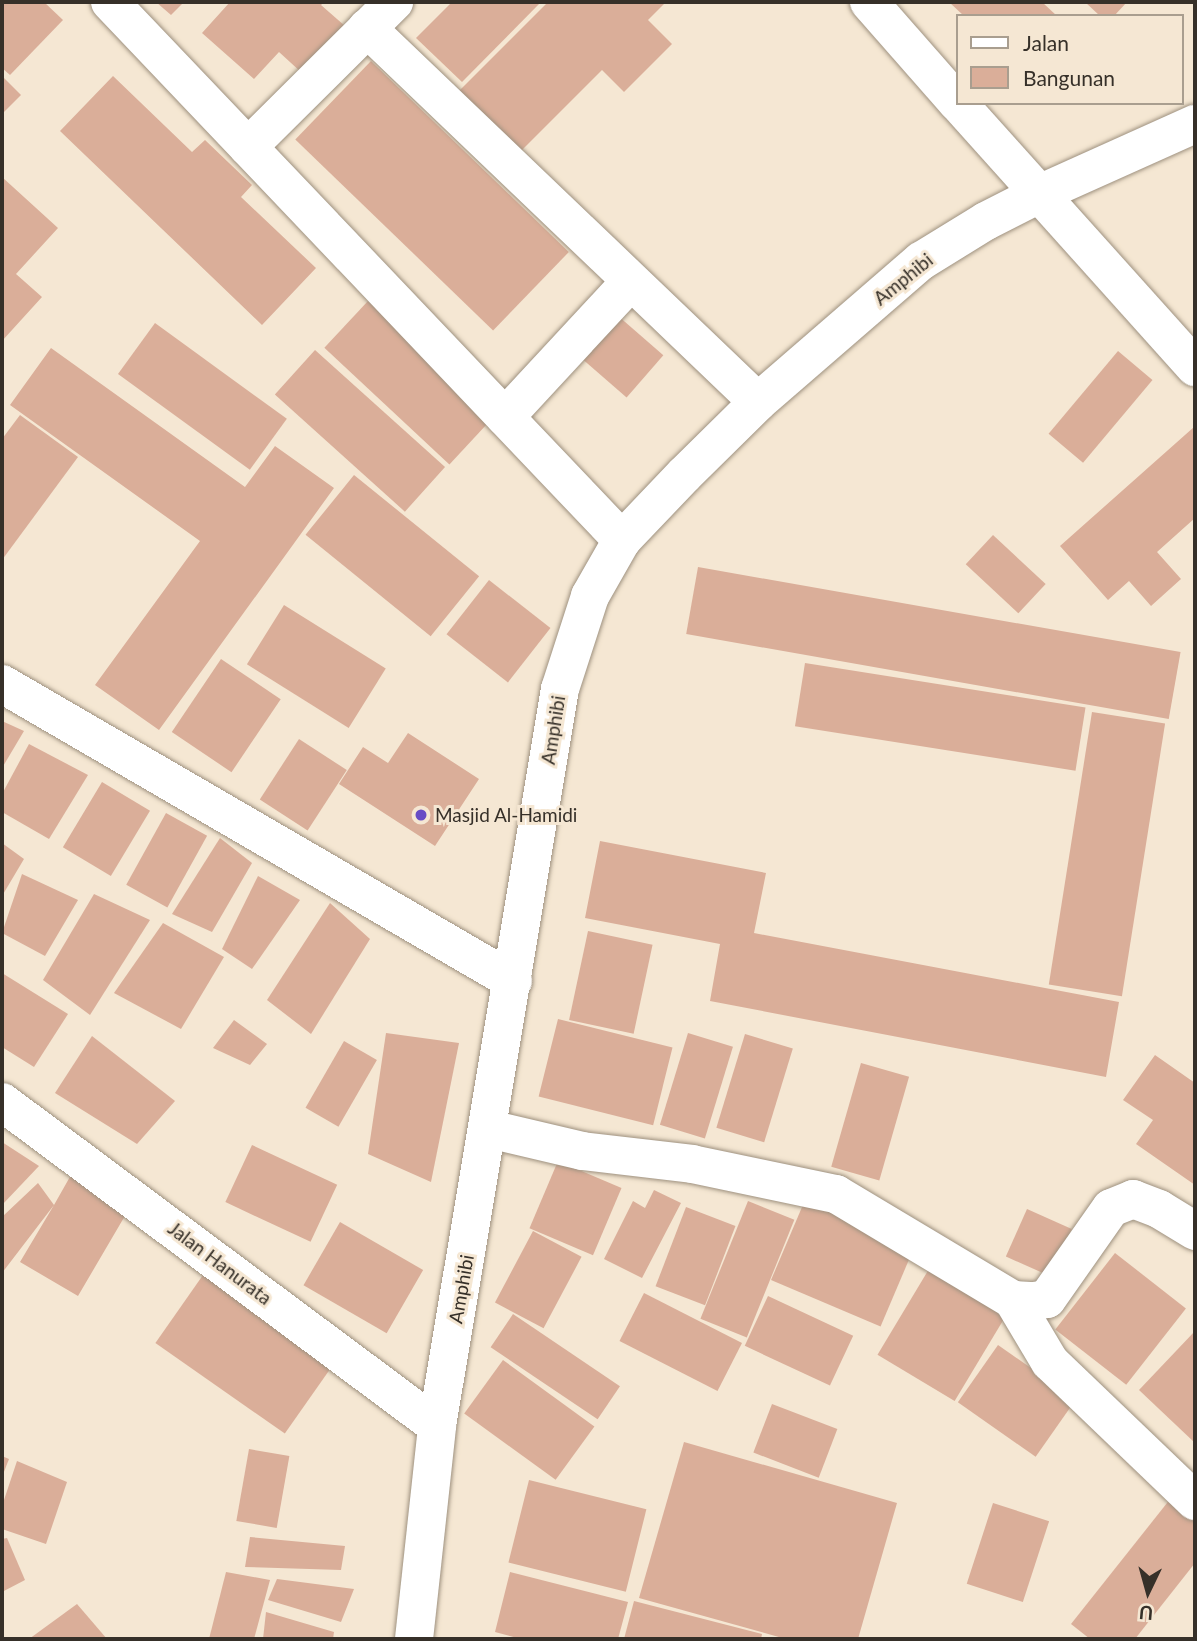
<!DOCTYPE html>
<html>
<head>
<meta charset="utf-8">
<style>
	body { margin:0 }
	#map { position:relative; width:1197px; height:1641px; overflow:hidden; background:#f5e7d3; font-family:Lato,sans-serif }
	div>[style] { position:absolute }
	.building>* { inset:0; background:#daae99; transform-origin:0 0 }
	.roads { filter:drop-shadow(0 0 2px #9e917f) drop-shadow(0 0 2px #9e917f) }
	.minor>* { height:38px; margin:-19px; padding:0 19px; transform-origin:19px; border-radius:19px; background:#fff }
	.major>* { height:38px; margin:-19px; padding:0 19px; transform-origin:19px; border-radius:19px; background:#fff }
	.dots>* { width:19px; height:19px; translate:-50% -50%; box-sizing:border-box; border:4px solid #f5e7d3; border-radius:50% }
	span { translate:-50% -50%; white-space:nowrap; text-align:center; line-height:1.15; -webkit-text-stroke:6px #f5e7d3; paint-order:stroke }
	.street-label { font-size:19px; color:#363029 }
	.poi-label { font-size:19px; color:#363029 }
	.left { translate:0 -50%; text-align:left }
	.frame { position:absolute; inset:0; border:4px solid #363029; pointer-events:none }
	.legend { position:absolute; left:956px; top:14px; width:228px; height:91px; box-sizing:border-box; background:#f5e7d3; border:2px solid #a99e8f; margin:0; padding:9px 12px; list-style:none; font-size:21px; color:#363029 }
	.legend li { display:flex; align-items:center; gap:14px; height:35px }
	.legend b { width:35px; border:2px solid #a99e8f }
	.north { position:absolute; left:1113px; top:1557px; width:70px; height:70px; -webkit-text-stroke:5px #f5e7d3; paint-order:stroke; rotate:185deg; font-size:19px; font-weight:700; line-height:28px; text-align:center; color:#363029 }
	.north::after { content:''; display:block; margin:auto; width:24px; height:32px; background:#363029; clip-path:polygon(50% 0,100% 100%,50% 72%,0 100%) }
</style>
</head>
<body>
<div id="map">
	<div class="building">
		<i style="clip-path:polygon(2px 2px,44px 2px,63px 20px,10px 75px,2px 68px)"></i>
		<i style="clip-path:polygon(156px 2px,184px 2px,171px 15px)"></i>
		<i style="clip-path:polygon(230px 2px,324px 2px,321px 5px,345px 26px,302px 73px,279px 52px,254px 79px,202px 33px)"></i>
		<i style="clip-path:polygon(452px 2px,541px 2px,462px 82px,416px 38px)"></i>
		<i style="clip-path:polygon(548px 2px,666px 2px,648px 20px,672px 44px,624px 92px,602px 70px,518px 154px,456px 94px)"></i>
		<i style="clip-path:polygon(949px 2px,1042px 2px,1057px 16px,964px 16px)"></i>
		<i style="clip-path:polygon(1085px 2px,1127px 2px,1114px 16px,1100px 16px)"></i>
		<i style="left:371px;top:61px;width:275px;height:109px;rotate:44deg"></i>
		<i style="clip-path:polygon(2px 76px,21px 95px,2px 114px)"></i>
		<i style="clip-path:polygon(113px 76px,192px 152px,205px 140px,252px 185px,241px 197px,316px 268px,262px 325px,60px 131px)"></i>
		<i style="clip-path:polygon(2px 177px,58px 228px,16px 274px,42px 297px,2px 341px)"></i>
		<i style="left:368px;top:301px;width:171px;height:64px;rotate:43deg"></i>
		<i style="left:609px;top:308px;width:72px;height:56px;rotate:41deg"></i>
		<i style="left:155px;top:323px;width:163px;height:63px;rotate:36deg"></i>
		<i style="clip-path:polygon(51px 348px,245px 487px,275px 446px,334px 488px,159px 730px,95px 685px,200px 541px,10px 405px)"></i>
		<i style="left:315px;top:350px;width:175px;height:60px;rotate:42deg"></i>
		<i style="left:1118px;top:351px;width:45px;height:108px;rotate:40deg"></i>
		<i style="clip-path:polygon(20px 415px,78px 457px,2px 560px,2px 439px)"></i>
		<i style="clip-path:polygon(1194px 427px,1195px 518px,1157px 552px,1181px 579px,1151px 606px,1129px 581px,1108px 600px,1060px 546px)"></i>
		<i style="left:354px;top:475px;width:161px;height:77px;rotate:39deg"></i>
		<i style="left:993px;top:535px;width:72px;height:40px;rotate:43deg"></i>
		<i style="left:698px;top:567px;width:490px;height:68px;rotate:10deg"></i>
		<i style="left:489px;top:580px;width:78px;height:69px;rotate:38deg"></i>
		<i style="left:284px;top:605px;width:120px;height:70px;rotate:32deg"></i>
		<i style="left:221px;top:659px;width:72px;height:88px;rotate:34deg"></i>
		<i style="left:805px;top:663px;width:284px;height:64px;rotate:9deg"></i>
		<i style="left:1092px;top:712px;width:74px;height:276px;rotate:9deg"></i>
		<i style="clip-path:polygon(2px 721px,24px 731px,2px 768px)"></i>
		<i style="clip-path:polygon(408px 733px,479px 779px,435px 846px,339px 784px,363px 747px,388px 763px)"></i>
		<i style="left:299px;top:739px;width:57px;height:72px;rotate:33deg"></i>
		<i style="clip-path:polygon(29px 744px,88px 775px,49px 839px,2px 812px,2px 794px)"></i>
		<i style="left:102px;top:782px;width:56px;height:76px;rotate:31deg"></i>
		<i style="left:166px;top:813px;width:47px;height:82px;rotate:29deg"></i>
		<i style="clip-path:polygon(220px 838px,252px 863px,212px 932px,172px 914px)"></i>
		<i style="clip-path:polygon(600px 841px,766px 873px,754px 933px,1119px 1002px,1106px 1077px,710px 1001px,720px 944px,585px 918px)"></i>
		<i style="clip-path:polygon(2px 843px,24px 859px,2px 896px)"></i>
		<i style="clip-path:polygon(22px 874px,78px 900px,45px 956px,2px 933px)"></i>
		<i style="clip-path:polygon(258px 876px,300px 900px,252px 969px,222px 949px)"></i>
		<i style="clip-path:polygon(94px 894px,150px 920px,90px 1015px,43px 980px)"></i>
		<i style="clip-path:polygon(330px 903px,370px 939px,311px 1034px,267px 1000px)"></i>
		<i style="clip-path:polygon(163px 923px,224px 957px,181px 1029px,114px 993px)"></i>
		<i style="left:588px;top:931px;width:66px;height:91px;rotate:12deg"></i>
		<i style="clip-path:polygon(2px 973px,68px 1014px,34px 1067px,2px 1047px)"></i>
		<i style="left:558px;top:1019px;width:118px;height:80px;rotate:14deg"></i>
		<i style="clip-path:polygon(234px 1020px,267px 1044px,250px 1065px,213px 1048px)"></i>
		<i style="clip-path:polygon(386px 1033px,459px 1043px,431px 1182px,368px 1154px)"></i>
		<i style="left:688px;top:1033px;width:47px;height:96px;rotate:17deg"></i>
		<i style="left:745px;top:1034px;width:50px;height:98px;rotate:17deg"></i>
		<i style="clip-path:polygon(92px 1036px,175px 1101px,137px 1144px,55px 1093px)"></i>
		<i style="left:344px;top:1041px;width:38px;height:77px;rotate:30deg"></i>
		<i style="clip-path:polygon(1155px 1055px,1195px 1083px,1195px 1185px,1136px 1144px,1153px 1120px,1123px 1100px)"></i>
		<i style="left:861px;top:1063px;width:50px;height:108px;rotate:16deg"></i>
		<i style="clip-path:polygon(2px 1142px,39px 1166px,2px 1205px)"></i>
		<i style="left:252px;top:1145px;width:94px;height:63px;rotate:25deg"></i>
		<i style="left:558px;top:1161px;width:69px;height:73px;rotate:23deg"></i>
		<i style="clip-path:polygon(71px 1175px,129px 1209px,78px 1296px,20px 1262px,54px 1205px,2px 1273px,2px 1217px,38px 1183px,54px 1205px)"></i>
		<i style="clip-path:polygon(654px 1190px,681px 1203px,642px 1278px,604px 1259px,633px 1201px,645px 1208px)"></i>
		<i style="left:805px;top:1200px;width:119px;height:87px;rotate:23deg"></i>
		<i style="left:748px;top:1201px;width:50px;height:127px;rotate:22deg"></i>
		<i style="left:686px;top:1207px;width:53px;height:85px;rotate:21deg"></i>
		<i style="left:1027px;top:1209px;width:49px;height:52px;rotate:24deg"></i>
		<i style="left:340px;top:1222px;width:96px;height:73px;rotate:30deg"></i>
		<i style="left:533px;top:1231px;width:55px;height:81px;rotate:28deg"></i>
		<i style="left:1115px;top:1253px;width:90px;height:97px;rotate:38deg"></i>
		<i style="left:929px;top:1269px;width:90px;height:100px;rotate:31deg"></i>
		<i style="left:203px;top:1275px;width:158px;height:83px;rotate:35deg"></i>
		<i style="left:644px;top:1293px;width:110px;height:54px;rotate:27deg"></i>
		<i style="left:768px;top:1296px;width:94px;height:55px;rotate:25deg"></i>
		<i style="left:513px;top:1314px;width:129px;height:40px;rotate:34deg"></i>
		<i style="clip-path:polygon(1195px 1331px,1195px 1443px,1139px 1390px)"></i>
		<i style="left:998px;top:1345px;width:95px;height:70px;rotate:35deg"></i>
		<i style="left:503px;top:1360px;width:113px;height:66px;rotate:36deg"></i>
		<i style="left:772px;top:1404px;width:70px;height:52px;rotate:21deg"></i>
		<i style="clip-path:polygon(684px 1442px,897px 1503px,858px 1639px,786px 1639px,639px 1598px)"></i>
		<i style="left:249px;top:1449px;width:41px;height:73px;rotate:10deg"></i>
		<i style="clip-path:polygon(2px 1456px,9px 1459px,2px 1477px)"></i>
		<i style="clip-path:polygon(17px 1461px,67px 1482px,46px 1544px,2px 1529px,2px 1506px)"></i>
		<i style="left:529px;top:1480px;width:121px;height:85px;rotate:14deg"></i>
		<i style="clip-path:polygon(1171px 1498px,1195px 1516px,1195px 1563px,1135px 1639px,1090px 1639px,1071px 1624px)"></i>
		<i style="left:993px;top:1503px;width:59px;height:85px;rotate:18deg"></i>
		<i style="clip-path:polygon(250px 1537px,345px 1546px,341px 1570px,245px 1567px)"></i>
		<i style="clip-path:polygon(7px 1538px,25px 1580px,2px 1592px,2px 1539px)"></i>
		<i style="clip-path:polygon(226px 1572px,270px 1580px,254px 1639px,209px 1639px)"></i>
		<i style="clip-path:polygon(510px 1572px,628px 1602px,618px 1639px,521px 1639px,495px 1632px)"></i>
		<i style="clip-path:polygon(277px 1579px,354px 1589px,341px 1622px,268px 1600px)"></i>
		<i style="clip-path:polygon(634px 1601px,762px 1634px,761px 1639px,624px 1639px)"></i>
		<i style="clip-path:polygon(77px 1604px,107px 1639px,29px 1639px)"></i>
		<i style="clip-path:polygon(266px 1612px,334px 1632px,333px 1639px,263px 1639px)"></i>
	</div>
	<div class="roads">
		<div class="minor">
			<i style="left:110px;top:2px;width:743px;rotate:46.42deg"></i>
			<i style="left:869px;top:2px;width:133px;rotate:48.7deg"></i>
			<i style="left:367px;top:28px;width:541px;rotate:43.73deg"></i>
			<i style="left:958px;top:103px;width:355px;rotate:48.1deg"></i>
			<i style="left:248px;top:147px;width:206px;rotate:-44.8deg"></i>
			<i style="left:505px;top:417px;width:184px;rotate:-47.2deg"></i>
			<i style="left:2px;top:684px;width:591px;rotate:30.17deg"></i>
			<i style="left:2px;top:1102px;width:542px;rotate:36.68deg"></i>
			<i style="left:489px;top:1129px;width:96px;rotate:13.3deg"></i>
			<i style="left:582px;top:1151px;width:111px;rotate:6.7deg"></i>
			<i style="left:692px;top:1164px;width:147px;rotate:11.8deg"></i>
			<i style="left:836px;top:1194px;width:206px;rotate:30.9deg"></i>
			<i style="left:1013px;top:1300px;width:21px;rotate:3deg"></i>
			<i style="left:1034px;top:1301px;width:13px;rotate:-9deg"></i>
			<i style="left:1047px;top:1299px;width:111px;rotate:-54.9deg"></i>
			<i style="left:1111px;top:1208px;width:24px;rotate:-22deg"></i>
			<i style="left:1133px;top:1199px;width:28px;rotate:21deg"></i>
			<i style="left:1159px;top:1209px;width:42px;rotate:31.4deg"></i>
			<i style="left:1013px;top:1300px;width:72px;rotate:59.2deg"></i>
			<i style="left:1050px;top:1362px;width:201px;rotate:43.8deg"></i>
		</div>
		<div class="major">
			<i style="left:414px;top:1639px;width:214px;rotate:-83.8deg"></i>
			<i style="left:437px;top:1426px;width:747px;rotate:-80.53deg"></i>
			<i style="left:560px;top:689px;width:98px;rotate:-72.1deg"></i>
			<i style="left:590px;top:596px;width:64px;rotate:-60.3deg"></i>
			<i style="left:622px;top:540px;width:90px;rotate:-46.4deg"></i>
			<i style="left:684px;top:475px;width:104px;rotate:-44.6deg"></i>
			<i style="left:758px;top:402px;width:216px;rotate:-40.9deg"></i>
			<i style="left:921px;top:261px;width:76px;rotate:-31.6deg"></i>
			<i style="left:986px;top:221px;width:59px;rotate:-27deg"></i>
			<i style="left:1039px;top:194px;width:171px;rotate:-24.2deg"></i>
		</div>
	</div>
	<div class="dots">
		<i style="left:421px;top:815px;background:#674cc5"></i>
	</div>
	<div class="street-label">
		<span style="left:903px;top:279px;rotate:-39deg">Amphibi</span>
		<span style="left:553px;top:730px;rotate:-81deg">Amphibi</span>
		<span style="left:220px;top:1263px;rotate:37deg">Jalan Hanurata</span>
		<span style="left:461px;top:1289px;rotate:-80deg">Amphibi</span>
	</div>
	<div class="poi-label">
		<span class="left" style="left:435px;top:815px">Masjid Al-Hamidi</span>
	</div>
	<div class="frame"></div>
	<ul class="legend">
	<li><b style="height:9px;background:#fff"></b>Jalan</li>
	<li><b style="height:19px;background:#daae99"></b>Bangunan</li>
	</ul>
	<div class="north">U</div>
</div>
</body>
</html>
